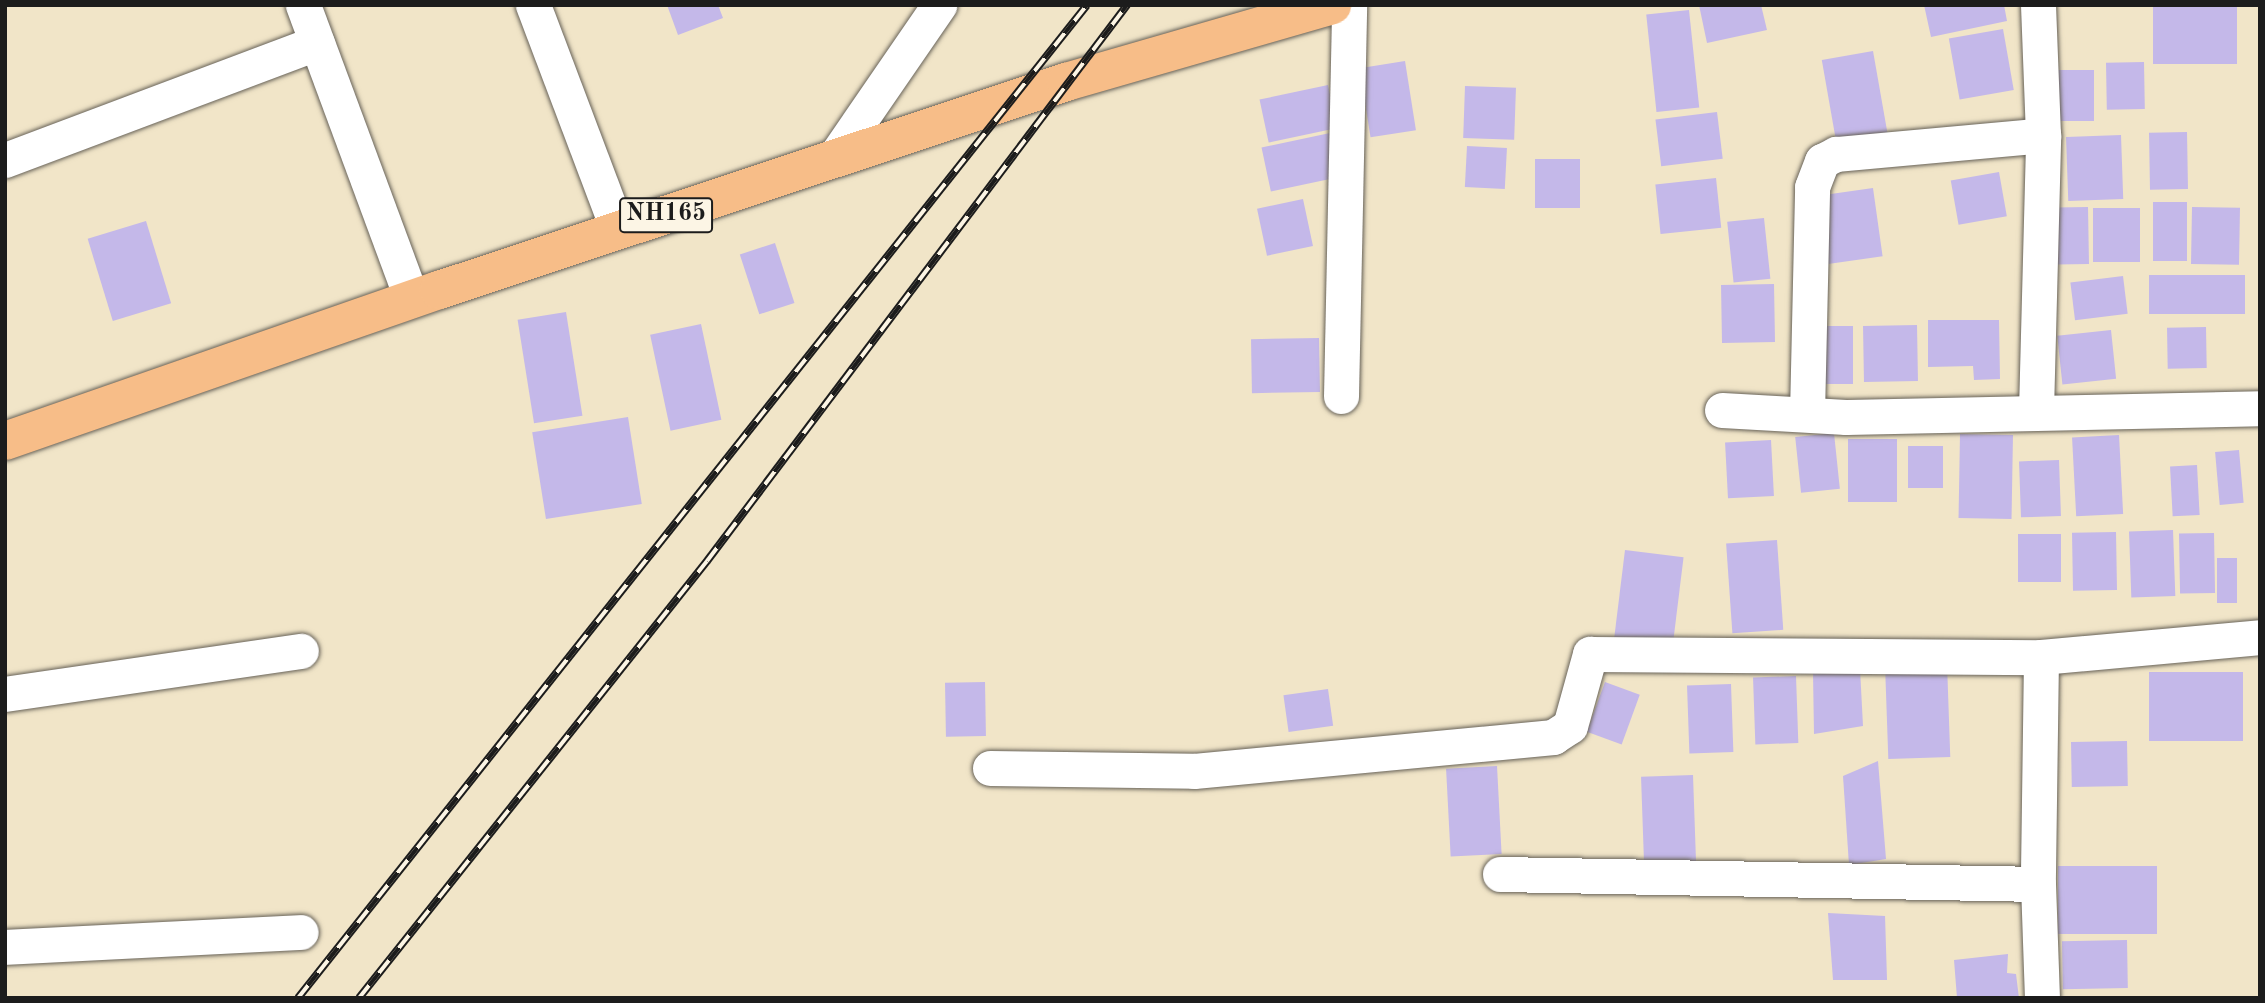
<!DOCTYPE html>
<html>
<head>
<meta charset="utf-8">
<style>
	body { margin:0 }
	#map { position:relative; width:2265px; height:1003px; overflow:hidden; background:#f1e5c8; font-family:"Old Standard TT",serif }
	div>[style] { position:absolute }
	.building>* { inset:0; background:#c4b8e9; transform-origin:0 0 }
	.roads { filter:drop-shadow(0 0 2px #676258) drop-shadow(0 0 2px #676258) }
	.street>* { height:35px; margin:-17.5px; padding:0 17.5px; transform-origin:17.5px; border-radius:17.5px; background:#fff }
	.highway>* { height:38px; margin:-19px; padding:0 19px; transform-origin:19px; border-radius:19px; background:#f7bd88 }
	.rail>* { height:8px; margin-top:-4px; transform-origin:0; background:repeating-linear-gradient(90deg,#fcf5e5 0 16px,#1c1c1c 0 32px); box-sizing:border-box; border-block:2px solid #1c1c1c }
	span { translate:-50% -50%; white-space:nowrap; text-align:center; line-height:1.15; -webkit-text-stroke:7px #fcf5e5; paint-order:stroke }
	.shield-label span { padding:2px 5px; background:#fcf5e5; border:2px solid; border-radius:5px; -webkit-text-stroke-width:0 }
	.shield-label { font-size:24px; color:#1c1c1c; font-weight:700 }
	.frame { position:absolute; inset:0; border:7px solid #1c1c1c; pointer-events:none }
</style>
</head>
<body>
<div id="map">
	<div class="building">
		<i style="clip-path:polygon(667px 5px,718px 5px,723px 18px,678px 35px)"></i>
		<i style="clip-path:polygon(1699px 5px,1761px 5px,1767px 30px,1707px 43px)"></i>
		<i style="clip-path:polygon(1924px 5px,2004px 5px,2007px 21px,1931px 37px)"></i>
		<i style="left:2153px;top:5px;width:84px;height:59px"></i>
		<i style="left:1689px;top:10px;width:98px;height:43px;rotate:84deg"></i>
		<i style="left:2003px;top:29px;width:62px;height:55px;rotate:80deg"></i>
		<i style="left:1873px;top:51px;width:90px;height:52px;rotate:80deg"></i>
		<i style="left:1405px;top:61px;width:70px;height:46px;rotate:81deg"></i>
		<i style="left:2144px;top:62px;width:47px;height:38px;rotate:89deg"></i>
		<i style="left:2055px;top:70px;width:39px;height:51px"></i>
		<i style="left:1328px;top:85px;width:44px;height:70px;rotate:78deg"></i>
		<i style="left:1465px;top:86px;width:51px;height:52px;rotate:2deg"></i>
		<i style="left:1717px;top:112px;width:47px;height:62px;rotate:83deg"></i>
		<i style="left:2187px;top:132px;width:57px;height:38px;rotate:89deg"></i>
		<i style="left:1330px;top:133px;width:45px;height:70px;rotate:78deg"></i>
		<i style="left:2121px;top:135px;width:64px;height:55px;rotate:88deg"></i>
		<i style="left:1467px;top:146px;width:40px;height:41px;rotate:3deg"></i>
		<i style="left:1535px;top:159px;width:45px;height:49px"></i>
		<i style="left:1999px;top:172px;width:45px;height:49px;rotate:80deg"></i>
		<i style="left:1716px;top:178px;width:50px;height:61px;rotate:84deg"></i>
		<i style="left:1873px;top:188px;width:69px;height:55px;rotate:82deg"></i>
		<i style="left:1303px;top:199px;width:48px;height:47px;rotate:78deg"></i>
		<i style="left:2153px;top:202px;width:34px;height:59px"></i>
		<i style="left:2088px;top:207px;width:57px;height:32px;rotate:89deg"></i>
		<i style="left:2192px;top:207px;width:48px;height:57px;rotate:1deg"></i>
		<i style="left:2093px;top:208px;width:47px;height:54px"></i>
		<i style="left:1764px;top:218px;width:61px;height:37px;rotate:84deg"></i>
		<i style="left:146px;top:221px;width:86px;height:61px;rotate:73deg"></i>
		<i style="left:775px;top:243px;width:63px;height:37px;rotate:72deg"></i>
		<i style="left:2149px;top:275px;width:96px;height:39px"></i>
		<i style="left:2123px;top:276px;width:38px;height:53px;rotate:83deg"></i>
		<i style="left:1774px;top:284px;width:58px;height:53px;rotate:89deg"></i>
		<i style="left:566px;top:312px;width:105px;height:49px;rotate:81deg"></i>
		<i style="clip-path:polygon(1928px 320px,1999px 320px,2000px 379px,1974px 380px,1973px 366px,1928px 367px)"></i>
		<i style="left:701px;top:324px;width:98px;height:52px;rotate:78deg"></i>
		<i style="left:1917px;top:325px;width:56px;height:54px;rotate:89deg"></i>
		<i style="left:1819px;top:326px;width:34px;height:58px"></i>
		<i style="left:2206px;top:327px;width:41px;height:39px;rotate:89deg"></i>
		<i style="left:2111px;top:330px;width:49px;height:54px;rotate:84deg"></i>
		<i style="left:1319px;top:338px;width:54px;height:68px;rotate:89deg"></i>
		<i style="left:628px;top:417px;width:88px;height:97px;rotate:81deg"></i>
		<i style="left:1834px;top:433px;width:56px;height:39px;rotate:84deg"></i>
		<i style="left:1960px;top:434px;width:53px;height:84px;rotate:1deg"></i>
		<i style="left:2119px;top:435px;width:79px;height:47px;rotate:87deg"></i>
		<i style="left:1848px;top:439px;width:49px;height:63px"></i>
		<i style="left:1771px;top:440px;width:56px;height:46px;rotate:87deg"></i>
		<i style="left:1908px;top:446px;width:35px;height:42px"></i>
		<i style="left:2239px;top:450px;width:53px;height:24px;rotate:85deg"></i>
		<i style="left:2059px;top:460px;width:56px;height:40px;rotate:88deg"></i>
		<i style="left:2197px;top:465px;width:50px;height:27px;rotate:87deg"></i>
		<i style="left:2173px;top:530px;width:66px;height:44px;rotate:88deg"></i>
		<i style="left:2116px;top:532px;width:58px;height:44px;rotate:89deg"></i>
		<i style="left:2214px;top:533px;width:60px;height:35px;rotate:89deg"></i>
		<i style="left:2018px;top:534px;width:43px;height:48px"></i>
		<i style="left:1777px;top:540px;width:90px;height:51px;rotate:86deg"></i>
		<i style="left:1625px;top:550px;width:59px;height:91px;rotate:7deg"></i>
		<i style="left:2217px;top:558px;width:20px;height:45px"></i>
		<i style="left:1947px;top:663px;width:94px;height:62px;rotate:88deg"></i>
		<i style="clip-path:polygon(1860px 669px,1863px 726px,1814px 734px,1813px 673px)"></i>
		<i style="left:2149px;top:672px;width:94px;height:69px"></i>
		<i style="left:1796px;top:676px;width:67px;height:43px;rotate:88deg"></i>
		<i style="left:985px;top:682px;width:54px;height:40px;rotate:89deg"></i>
		<i style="left:1605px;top:682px;width:37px;height:53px;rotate:20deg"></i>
		<i style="left:1731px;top:684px;width:68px;height:44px;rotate:88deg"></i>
		<i style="left:1328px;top:689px;width:37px;height:45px;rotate:82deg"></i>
		<i style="left:2127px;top:741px;width:45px;height:56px;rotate:89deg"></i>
		<i style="clip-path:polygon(1878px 761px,1886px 859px,1849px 865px,1843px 776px)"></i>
		<i style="left:1497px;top:766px;width:88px;height:51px;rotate:87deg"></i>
		<i style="left:1693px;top:775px;width:91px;height:52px;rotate:88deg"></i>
		<i style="left:2157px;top:866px;width:68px;height:99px;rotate:90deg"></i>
		<i style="clip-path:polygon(1828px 913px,1885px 916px,1887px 980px,1833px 980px)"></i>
		<i style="left:2127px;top:940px;width:48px;height:65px;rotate:89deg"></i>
		<i style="clip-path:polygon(2008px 954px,2007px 973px,2016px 974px,2019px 998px,1957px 998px,1954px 960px)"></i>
	</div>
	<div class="roads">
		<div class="street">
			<i style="left:303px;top:5px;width:314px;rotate:69.7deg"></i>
			<i style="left:533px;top:5px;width:241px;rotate:69.3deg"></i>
			<i style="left:834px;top:158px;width:186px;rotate:-55.5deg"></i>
			<i style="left:5px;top:160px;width:333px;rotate:-20.6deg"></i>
			<i style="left:1341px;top:396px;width:391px;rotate:-88.8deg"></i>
			<i style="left:1722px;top:410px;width:124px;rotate:3.2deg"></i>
			<i style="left:1846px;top:417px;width:414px;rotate:-1.2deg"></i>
			<i style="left:2036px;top:411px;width:276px;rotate:-88.5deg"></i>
			<i style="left:2043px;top:135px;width:130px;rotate:-92.2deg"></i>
			<i style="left:1807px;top:414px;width:227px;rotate:-88.7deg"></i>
			<i style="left:1812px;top:187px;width:28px;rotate:-69deg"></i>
			<i style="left:1822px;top:161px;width:16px;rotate:-27deg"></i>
			<i style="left:1836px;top:154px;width:208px;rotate:-5.2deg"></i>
			<i style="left:2041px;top:657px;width:227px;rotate:90.8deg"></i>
			<i style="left:2038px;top:884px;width:114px;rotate:88deg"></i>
			<i style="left:5px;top:694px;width:299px;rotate:-8.3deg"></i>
			<i style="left:990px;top:768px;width:204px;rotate:0.8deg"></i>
			<i style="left:1194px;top:771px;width:361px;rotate:-5.4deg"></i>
			<i style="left:1553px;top:737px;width:20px;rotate:-33deg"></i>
			<i style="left:1570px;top:726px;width:75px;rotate:-74.5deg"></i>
			<i style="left:1590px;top:654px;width:451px;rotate:0.4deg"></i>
			<i style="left:2041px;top:657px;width:220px;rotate:-5.2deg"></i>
			<i style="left:1500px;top:874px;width:538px;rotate:1.06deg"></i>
			<i style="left:5px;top:947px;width:296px;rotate:-2.9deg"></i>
		</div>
		<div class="highway">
			<i style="left:5px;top:441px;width:460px;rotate:-19.2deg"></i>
			<i style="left:439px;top:290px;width:661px;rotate:-18.35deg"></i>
			<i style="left:1066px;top:82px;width:277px;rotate:-16.1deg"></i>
		</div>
	</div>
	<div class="rail">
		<i style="left:298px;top:998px;width:1268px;rotate:-51.53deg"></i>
		<i style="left:359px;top:998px;width:559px;rotate:-51.47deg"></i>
		<i style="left:707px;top:561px;width:697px;rotate:-52.93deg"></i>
	</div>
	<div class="shield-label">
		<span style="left:666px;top:215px">NH165</span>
	</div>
	<div class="frame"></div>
</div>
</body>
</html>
